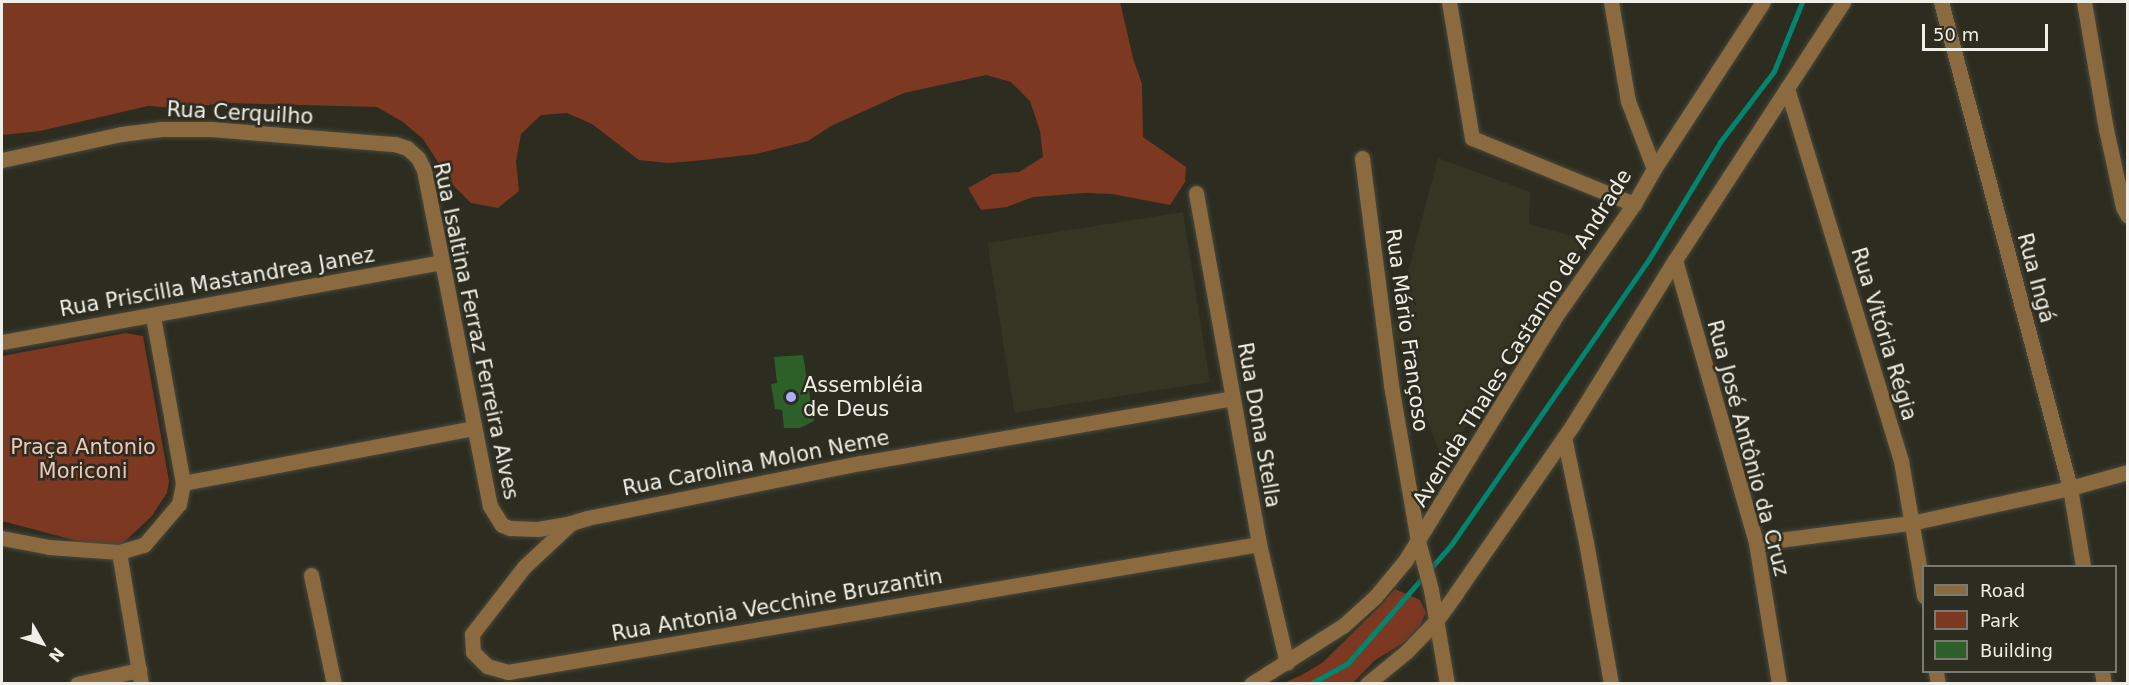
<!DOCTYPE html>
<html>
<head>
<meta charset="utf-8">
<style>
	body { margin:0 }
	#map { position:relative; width:2129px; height:685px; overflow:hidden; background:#2c2c20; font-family:"DejaVu Sans",sans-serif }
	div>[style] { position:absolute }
	.built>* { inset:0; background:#353523; transform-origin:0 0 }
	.green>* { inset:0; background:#7c3821 }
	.stream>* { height:5px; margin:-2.5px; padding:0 2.5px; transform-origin:2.5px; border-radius:2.5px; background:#008570 }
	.building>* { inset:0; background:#2c6028 }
	.roads { filter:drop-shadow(0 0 2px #47473c) drop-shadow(0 0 2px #47473c) }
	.minor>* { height:15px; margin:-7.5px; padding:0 7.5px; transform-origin:7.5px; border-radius:7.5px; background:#8b6a3f }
	.dots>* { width:16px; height:16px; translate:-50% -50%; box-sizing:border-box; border:3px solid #2c2c20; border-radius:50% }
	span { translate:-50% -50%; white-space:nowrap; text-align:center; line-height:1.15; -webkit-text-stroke:5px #2c2c20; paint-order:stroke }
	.street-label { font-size:21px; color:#efefe7 }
	.poi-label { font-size:21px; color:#efefe7 }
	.left { translate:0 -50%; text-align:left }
	.park-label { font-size:21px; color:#f1c6b8 }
	.frame { position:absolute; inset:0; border:3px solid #efefe7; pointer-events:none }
	.legend { position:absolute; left:1922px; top:565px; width:195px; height:108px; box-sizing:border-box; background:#2c2c20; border:2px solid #7a7a70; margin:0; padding:8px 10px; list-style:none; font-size:18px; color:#efefe7 }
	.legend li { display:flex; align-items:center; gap:12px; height:30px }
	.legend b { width:30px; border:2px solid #7a7a70 }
	.north { position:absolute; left:12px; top:613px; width:60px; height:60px; -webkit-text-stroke:4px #2c2c20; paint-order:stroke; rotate:129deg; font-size:16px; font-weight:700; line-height:24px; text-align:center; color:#efefe7 }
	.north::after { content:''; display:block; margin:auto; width:21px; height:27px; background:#efefe7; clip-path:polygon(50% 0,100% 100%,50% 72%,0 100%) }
	.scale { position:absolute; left:1922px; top:24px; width:126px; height:27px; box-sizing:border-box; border:3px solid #efefe7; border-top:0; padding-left:8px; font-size:18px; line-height:21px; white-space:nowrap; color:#efefe7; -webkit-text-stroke:4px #2c2c20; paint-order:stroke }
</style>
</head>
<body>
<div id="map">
	<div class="built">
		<i style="clip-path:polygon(1438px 158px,1530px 192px,1529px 224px,1585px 240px,1443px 462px,1393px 329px)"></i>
		<i style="left:1183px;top:212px;width:172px;height:198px;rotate:81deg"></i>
	</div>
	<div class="green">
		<i style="clip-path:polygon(2px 2px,1120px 2px,1133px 58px,1142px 84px,1143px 137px,1186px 167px,1185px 182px,1170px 205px,1112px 194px,1085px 193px,1033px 197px,1007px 207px,981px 210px,968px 188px,993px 174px,1019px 172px,1043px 157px,1040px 131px,1030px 101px,1011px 82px,986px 75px,904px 93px,831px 126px,808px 141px,756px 154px,694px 161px,668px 163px,639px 160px,592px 124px,567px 113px,541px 115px,521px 134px,516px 161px,519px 191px,498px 208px,471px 203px,452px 184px,423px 139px,403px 122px,377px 107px,231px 103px,174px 108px,148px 106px,40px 131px,2px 135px)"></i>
		<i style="clip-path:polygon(126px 333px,143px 336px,169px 481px,167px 493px,159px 505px,152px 516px,123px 543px,119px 552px,2px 521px,2px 356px)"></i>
		<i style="clip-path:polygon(1395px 589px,1420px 600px,1426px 613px,1419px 627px,1406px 641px,1374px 661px,1353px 683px,1281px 684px,1300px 676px,1322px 663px,1381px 605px)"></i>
	</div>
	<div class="stream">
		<i style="left:1310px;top:684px;width:43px;rotate:-28.9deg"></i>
		<i style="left:1348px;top:663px;width:157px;rotate:-48.9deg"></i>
		<i style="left:1451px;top:545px;width:348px;rotate:-55.3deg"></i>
		<i style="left:1649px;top:259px;width:137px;rotate:-58.7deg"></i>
		<i style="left:1720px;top:142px;width:89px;rotate:-52.7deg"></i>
		<i style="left:1774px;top:71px;width:74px;rotate:-67.9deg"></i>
	</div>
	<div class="building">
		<i style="clip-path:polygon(803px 355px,814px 421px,800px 428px,784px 428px,782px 410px,775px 409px,771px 384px,777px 383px,774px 357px)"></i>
	</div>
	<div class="roads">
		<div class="minor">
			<i style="left:1449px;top:2px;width:138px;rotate:80.4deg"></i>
			<i style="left:1472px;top:138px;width:175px;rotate:22.2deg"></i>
			<i style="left:1611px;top:2px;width:100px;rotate:80.3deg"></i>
			<i style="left:1628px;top:101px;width:73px;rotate:69.1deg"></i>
			<i style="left:1941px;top:2px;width:503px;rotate:75.13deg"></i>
			<i style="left:2070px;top:488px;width:79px;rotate:80.5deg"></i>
			<i style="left:2084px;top:2px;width:129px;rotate:80.2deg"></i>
			<i style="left:2106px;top:129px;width:80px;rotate:77.7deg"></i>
			<i style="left:2123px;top:207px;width:10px;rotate:61deg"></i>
			<i style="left:1787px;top:88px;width:390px;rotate:73deg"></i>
			<i style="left:1901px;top:461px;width:137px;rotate:80.3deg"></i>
			<i style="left:1362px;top:158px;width:229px;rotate:82.7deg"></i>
			<i style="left:1391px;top:385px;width:158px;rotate:80.2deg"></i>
			<i style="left:1418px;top:541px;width:51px;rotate:75.1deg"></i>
			<i style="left:1431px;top:590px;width:95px;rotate:80.3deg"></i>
			<i style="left:2px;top:160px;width:122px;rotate:-12.3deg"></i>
			<i style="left:121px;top:134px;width:39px;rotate:-7deg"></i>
			<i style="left:160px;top:129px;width:51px"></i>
			<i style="left:211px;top:129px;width:185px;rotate:4.7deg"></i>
			<i style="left:395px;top:144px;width:13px;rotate:18deg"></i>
			<i style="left:407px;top:148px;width:15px;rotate:42deg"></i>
			<i style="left:418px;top:158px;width:13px;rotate:63deg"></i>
			<i style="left:424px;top:170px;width:342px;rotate:78.9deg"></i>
			<i style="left:490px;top:506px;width:22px;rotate:58deg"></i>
			<i style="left:502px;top:525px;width:9px;rotate:21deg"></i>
			<i style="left:510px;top:528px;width:28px;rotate:2deg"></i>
			<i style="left:538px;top:529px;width:34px;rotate:-10deg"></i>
			<i style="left:571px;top:523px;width:17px;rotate:-17deg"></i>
			<i style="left:587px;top:518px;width:279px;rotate:-11.4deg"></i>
			<i style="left:861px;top:463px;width:377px;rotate:-9.9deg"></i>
			<i style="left:1196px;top:193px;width:357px;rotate:79.8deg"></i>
			<i style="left:1259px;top:544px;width:122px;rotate:76.8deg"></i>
			<i style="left:1675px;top:260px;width:294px;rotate:74deg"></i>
			<i style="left:1756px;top:543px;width:143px;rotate:80.7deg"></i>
			<i style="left:2px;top:342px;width:446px;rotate:-10.3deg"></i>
			<i style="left:1564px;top:437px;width:107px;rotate:78.2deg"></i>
			<i style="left:1586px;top:542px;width:144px;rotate:80deg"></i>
			<i style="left:183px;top:483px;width:296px;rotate:-10.7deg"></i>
			<i style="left:571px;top:523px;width:64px;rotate:136.9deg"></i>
			<i style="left:524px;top:567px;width:85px;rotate:127.8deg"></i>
			<i style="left:472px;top:634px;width:18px;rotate:87deg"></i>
			<i style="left:473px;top:652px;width:20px;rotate:45deg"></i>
			<i style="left:487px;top:666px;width:22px;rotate:16deg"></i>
			<i style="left:508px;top:672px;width:762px;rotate:-9.67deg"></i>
			<i style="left:2px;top:538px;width:48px;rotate:10.8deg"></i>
			<i style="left:49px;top:547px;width:70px;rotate:4.1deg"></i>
			<i style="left:119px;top:552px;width:26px;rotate:-16deg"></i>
			<i style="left:144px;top:545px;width:54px;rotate:-49.5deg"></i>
			<i style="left:179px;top:504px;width:21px;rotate:-79deg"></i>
			<i style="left:183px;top:483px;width:170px;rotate:-100.2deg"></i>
			<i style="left:1756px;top:543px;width:156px;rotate:-7.4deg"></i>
			<i style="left:1911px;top:523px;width:163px;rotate:-12.4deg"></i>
			<i style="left:2070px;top:488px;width:60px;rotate:-15.4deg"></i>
			<i style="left:119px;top:552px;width:134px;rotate:80.5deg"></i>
			<i style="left:311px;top:575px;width:111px;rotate:78.1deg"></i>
			<i style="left:1936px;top:672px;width:12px;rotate:81deg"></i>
			<i style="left:2102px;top:672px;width:12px;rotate:81deg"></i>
			<i style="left:77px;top:684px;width:64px;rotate:-12.7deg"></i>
			<i style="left:1251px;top:684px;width:110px;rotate:-32.4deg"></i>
			<i style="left:1344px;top:625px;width:42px;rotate:-42.1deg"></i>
			<i style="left:1375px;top:597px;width:47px;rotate:-50.2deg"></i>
			<i style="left:1405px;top:561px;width:283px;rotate:-58.4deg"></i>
			<i style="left:1553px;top:320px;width:141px;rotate:-55.1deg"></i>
			<i style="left:1634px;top:204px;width:40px;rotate:-60.3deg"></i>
			<i style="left:1654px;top:169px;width:199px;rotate:-56.9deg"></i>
			<i style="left:1367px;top:684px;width:52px;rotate:-39.5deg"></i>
			<i style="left:1407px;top:651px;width:42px;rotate:-46deg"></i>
			<i style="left:1436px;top:621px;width:34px;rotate:-54deg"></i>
			<i style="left:1456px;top:593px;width:203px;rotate:-55.2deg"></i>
			<i style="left:1572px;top:426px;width:195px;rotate:-58.2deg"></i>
			<i style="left:1675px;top:260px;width:308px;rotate:-56.9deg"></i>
		</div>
	</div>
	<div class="dots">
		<i style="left:791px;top:397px;background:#aab0fb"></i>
	</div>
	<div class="street-label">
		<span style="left:240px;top:113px;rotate:3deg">Rua Cerquilho</span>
		<span style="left:2036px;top:278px;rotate:75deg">Rua Ingá</span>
		<span style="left:217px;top:282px;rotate:-10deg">Rua Priscilla Mastandrea Janez</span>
		<span style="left:1407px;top:330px;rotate:82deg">Rua Mário Françoso</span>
		<span style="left:476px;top:331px;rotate:78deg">Rua Isaltina Ferraz Ferreira Alves</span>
		<span style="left:1884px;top:334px;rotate:73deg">Rua Vitória Régia</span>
		<span style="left:1522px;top:338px;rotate:-58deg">Avenida Thales Castanho de Andrade</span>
		<span style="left:1259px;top:425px;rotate:80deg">Rua Dona Stella</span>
		<span style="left:1748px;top:448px;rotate:75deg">Rua José Antônio da Cruz</span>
		<span style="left:756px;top:463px;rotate:-11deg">Rua Carolina Molon Neme</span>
		<span style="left:777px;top:605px;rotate:-10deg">Rua Antonia Vecchine Bruzantin</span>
	</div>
	<div class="poi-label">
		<span class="left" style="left:803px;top:397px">Assembléia<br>de Deus</span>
	</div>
	<div class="park-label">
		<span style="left:83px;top:459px">Praça Antonio<br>Moriconi</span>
	</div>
	<div class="frame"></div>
	<ul class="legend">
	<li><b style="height:8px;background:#8b6a3f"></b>Road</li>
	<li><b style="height:16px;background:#7c3821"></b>Park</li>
	<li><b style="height:16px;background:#2c6028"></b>Building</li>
	</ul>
	<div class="north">N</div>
	<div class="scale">50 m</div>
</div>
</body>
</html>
